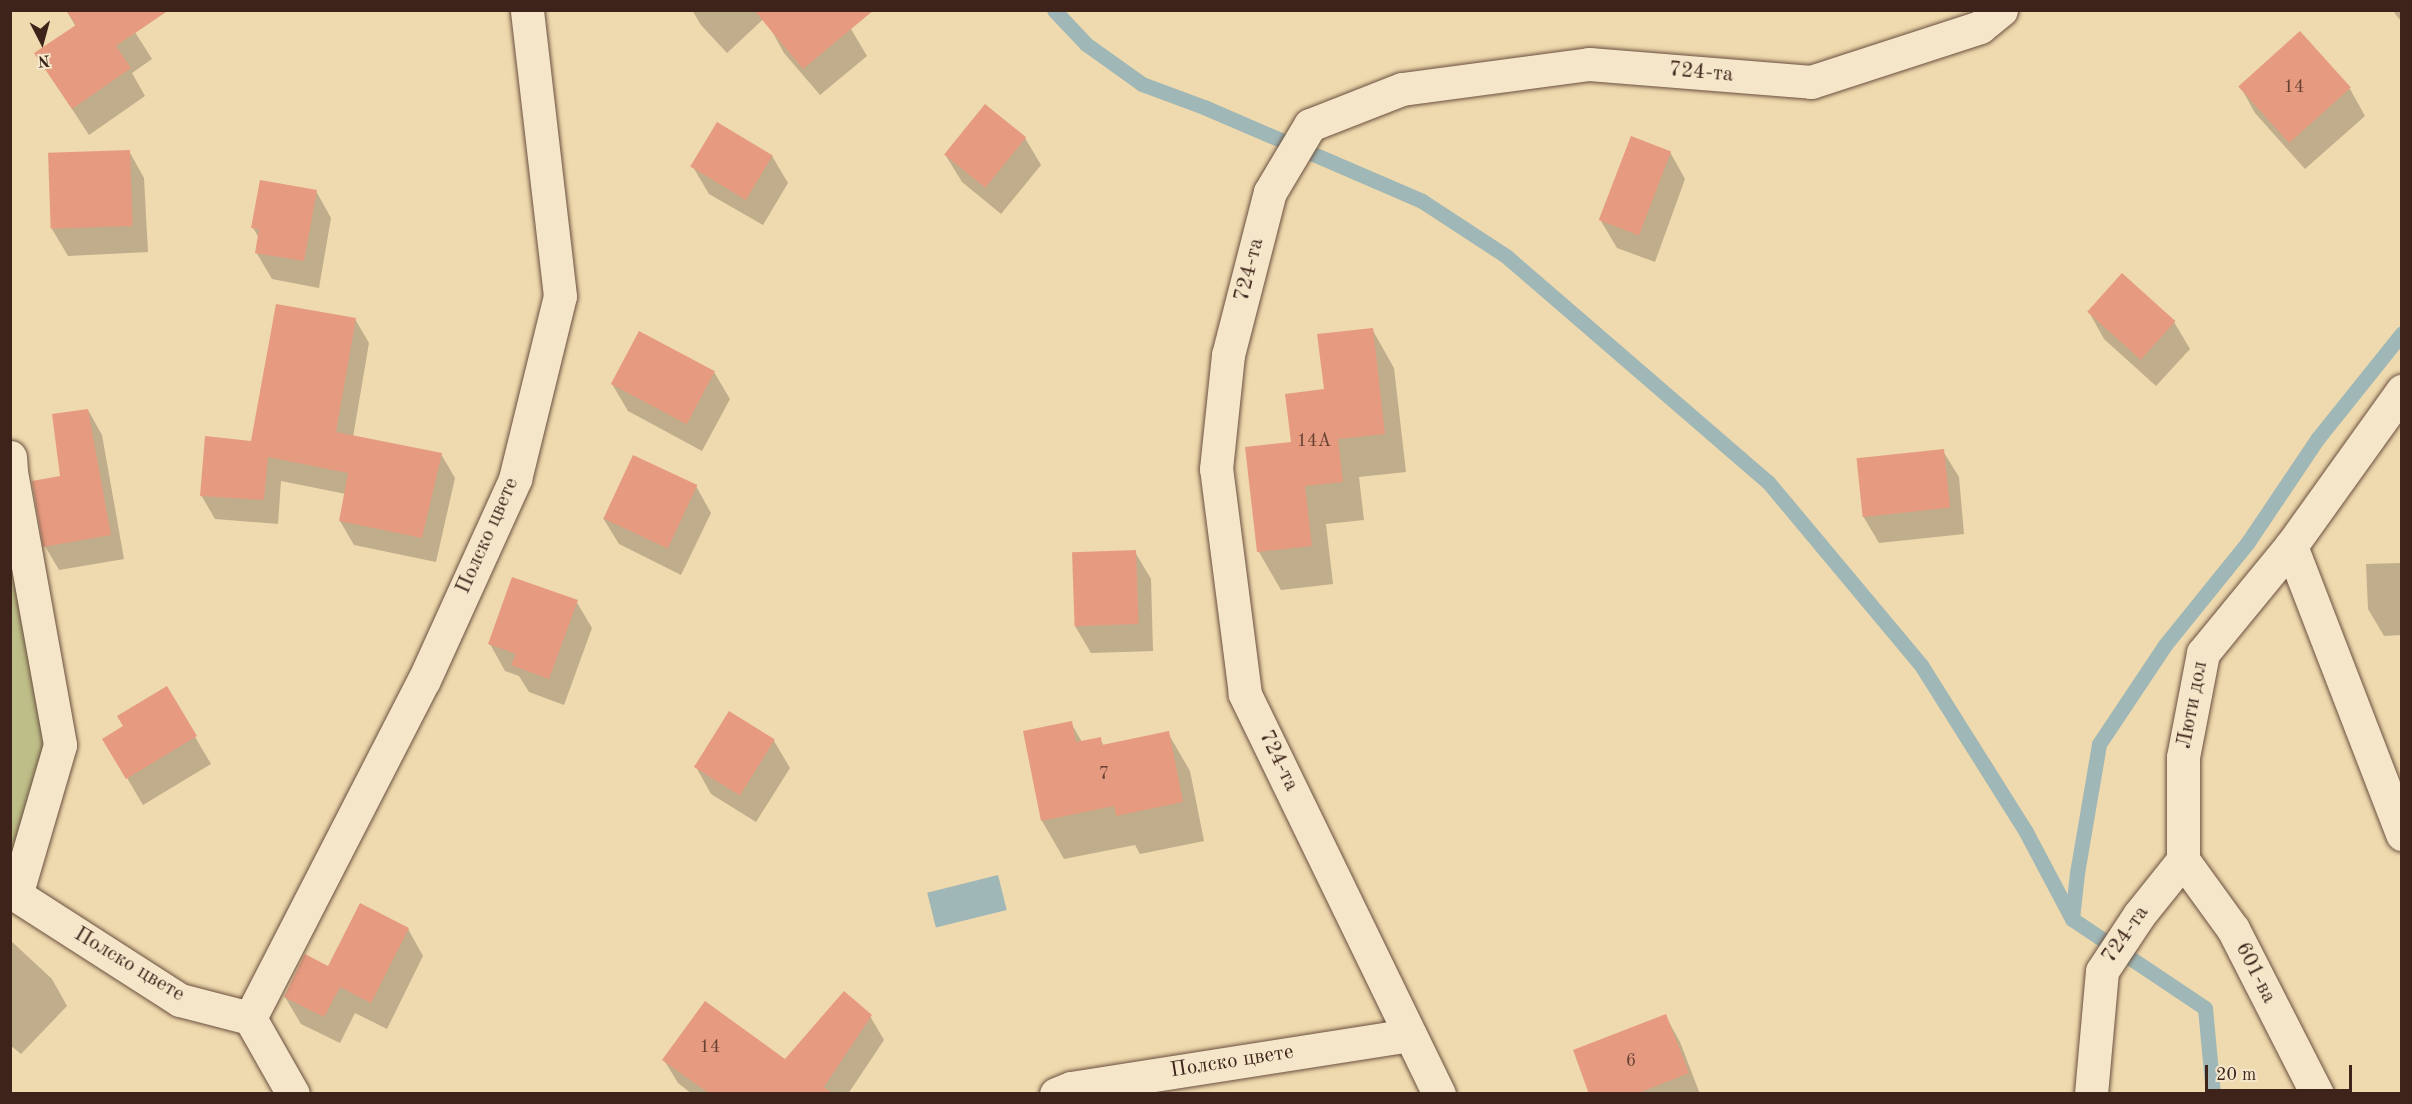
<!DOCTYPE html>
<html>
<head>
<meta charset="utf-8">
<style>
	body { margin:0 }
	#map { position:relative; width:2412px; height:1104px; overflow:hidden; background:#efd9ae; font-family:"Old Standard TT",serif }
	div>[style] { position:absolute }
	.green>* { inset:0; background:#bebe88 }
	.water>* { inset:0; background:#9fb7b6; transform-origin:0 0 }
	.shadow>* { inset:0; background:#0003 }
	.stream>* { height:15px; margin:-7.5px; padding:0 7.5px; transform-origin:7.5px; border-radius:7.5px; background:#9fb7b6 }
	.building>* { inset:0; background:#e69b80; transform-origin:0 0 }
	.roads { filter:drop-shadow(0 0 2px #6a503f) drop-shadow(0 0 2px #6a503f) }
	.minor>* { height:33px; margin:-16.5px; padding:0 16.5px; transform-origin:16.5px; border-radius:16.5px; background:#f5e6ca }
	span { translate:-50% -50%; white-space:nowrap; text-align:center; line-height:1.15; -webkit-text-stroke:5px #f5e6ca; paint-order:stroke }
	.number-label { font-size:18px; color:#674134 }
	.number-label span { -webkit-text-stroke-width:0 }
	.street-label { font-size:21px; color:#3d231a }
	.frame { position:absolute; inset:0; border:12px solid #3d231a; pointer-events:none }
	.north { position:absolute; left:12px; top:12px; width:60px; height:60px; -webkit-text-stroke:4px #f5e6ca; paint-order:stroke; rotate:174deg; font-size:16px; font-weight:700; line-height:24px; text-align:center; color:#3d231a }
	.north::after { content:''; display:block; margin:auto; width:21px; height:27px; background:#3d231a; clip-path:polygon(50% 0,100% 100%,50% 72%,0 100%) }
	.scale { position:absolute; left:2205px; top:1065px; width:147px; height:27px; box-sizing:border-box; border:3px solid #3d231a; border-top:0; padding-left:8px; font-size:18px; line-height:21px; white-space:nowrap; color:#3d231a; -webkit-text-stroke:4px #f5e6ca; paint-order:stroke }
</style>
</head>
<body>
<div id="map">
	<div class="green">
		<i style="clip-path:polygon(10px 457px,60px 745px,10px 891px)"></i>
	</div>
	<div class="water">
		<i style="left:998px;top:875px;width:36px;height:73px;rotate:76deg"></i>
	</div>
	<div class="shadow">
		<i style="clip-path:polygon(66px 10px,121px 10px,152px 59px,132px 73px,145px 96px,89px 135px,36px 54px,76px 27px)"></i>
		<i style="clip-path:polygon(692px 10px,773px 10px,727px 53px,701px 25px)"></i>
		<i style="clip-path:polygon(836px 10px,851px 29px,867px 56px,820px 95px,784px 53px,769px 26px)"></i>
		<i style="clip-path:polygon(2393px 10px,2402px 10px,2402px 22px,2396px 15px)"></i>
		<i style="clip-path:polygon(2240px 86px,2350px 89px,2365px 116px,2305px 169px,2255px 113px)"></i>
		<i style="clip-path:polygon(718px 125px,772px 156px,788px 183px,763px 225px,709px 194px,693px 167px)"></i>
		<i style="clip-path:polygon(1025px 138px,1041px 165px,1001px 214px,962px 182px,946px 156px)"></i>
		<i style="clip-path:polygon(129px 151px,144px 178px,148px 252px,68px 256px,52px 229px)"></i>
		<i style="clip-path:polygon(1670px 152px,1685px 179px,1655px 262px,1617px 248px,1601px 221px)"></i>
		<i style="clip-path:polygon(316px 191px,331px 218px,319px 288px,272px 279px,256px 252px,259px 238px,253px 228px)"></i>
		<i style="clip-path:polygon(2089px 312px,2174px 322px,2190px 349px,2156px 386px,2104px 339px)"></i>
		<i style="clip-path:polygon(355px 319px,369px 343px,353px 437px,441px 454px,455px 478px,436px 562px,354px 545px,340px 521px,346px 494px,281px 481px,278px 524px,215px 519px,201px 495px,252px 442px)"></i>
		<i style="clip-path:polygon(1372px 329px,1394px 368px,1406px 472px,1359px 477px,1364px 520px,1326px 524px,1333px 584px,1281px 590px,1259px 552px,1246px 448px,1293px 443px,1325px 390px)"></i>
		<i style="clip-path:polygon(714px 372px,730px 399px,702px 451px,628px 411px,612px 384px)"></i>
		<i style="clip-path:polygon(88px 410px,102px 435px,124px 559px,59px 570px,45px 546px,62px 477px)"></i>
		<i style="clip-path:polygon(1943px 451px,1959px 477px,1964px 534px,1879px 543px,1863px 516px)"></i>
		<i style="clip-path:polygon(696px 486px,711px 513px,681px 575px,619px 544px,603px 518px)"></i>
		<i style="clip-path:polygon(1135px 552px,1151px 579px,1153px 651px,1091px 653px,1075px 626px)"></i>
		<i style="clip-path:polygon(2402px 563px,2402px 635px,2384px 636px,2368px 609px,2366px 564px)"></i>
		<i style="clip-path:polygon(576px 601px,592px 628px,564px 705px,529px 692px,519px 676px,505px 671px,490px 644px)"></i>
		<i style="clip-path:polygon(166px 688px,211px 764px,143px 805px,120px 766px,125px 727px)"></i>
		<i style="clip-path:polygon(1071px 723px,1082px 742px,1100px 739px,1104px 746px,1168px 733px,1190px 771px,1204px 841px,1140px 854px,1135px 845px,1064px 859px,1042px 821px,1025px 732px)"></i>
		<i style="clip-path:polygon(774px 741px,790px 768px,756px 822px,711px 794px,696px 767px)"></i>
		<i style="clip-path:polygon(408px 929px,423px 956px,387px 1029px,355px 1013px,340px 1043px,301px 1024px,285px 997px,329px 968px)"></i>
		<i style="clip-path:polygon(10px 940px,52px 979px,67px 1006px,21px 1054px,10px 1045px)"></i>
		<i style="clip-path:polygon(1665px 1015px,1680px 1042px,1700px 1094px,1591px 1094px)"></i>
		<i style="clip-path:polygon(870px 1016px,884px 1040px,848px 1094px,692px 1094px,678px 1083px,664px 1060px,785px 1061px)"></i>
	</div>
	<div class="stream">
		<i style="left:1054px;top:10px;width:47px;rotate:46.7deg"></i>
		<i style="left:1086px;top:44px;width:69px;rotate:35.5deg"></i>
		<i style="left:1142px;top:84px;width:66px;rotate:20.4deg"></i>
		<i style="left:1204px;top:107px;width:237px;rotate:23.3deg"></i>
		<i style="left:1422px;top:201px;width:100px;rotate:33.2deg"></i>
		<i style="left:1506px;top:256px;width:346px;rotate:40.8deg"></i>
		<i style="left:1768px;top:482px;width:239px;rotate:50.1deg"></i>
		<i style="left:1921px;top:665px;width:197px;rotate:57.8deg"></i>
		<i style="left:2026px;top:832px;width:98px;rotate:62.1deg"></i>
		<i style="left:2213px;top:1094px;width:86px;rotate:-95.3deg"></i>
		<i style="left:2205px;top:1008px;width:160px;rotate:-146.2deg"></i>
		<i style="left:2072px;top:919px;width:46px;rotate:-83.8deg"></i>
		<i style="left:2077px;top:873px;width:131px;rotate:-80.3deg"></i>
		<i style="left:2099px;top:744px;width:119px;rotate:-56.3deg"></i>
		<i style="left:2165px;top:645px;width:132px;rotate:-51.1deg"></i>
		<i style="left:2248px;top:542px;width:125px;rotate:-56.1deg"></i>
		<i style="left:2318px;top:438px;width:134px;rotate:-51.3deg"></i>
	</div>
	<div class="building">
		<i style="clip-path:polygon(66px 10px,169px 10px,116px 46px,131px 68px,72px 109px,34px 53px,76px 25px)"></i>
		<i style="clip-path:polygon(754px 10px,874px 10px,803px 69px)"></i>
		<i style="left:2300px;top:31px;width:76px;height:83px;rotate:48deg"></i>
		<i style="left:985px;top:104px;width:53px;height:65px;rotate:39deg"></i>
		<i style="left:717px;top:122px;width:65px;height:52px;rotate:31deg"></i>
		<i style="left:1631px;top:136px;width:43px;height:90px;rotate:21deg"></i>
		<i style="left:130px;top:150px;width:76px;height:82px;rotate:88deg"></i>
		<i style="clip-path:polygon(260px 180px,317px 190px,304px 261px,255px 253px,259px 229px,251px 228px)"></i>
		<i style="left:2122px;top:273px;width:72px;height:52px;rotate:42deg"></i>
		<i style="clip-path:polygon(276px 304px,356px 318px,336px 432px,442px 453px,422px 538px,339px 521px,348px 473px,268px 457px,264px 500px,200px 496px,205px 436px,251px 441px)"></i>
		<i style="clip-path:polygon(1373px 328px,1385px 434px,1338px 439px,1343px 482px,1305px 486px,1312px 546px,1257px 552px,1245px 447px,1291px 442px,1285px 394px,1324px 389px,1317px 334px)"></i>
		<i style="left:639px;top:331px;width:86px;height:60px;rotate:28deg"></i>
		<i style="clip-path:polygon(88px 409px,111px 535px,43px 547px,32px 481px,60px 476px,52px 414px)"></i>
		<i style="left:1944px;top:449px;width:59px;height:88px;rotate:84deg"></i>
		<i style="left:633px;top:455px;width:71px;height:70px;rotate:25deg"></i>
		<i style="left:1136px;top:550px;width:74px;height:64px;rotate:88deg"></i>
		<i style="clip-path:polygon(512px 577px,578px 600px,549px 679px,511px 665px,516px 654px,488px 644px)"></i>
		<i style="clip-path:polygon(167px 686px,197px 736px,126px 779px,102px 739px,123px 726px,117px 716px)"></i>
		<i style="left:729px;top:711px;width:54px;height:66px;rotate:32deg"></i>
		<i style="clip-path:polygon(1072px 721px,1076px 742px,1101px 737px,1102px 745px,1169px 731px,1183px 802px,1116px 816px,1114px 806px,1041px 821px,1023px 731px)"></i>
		<i style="clip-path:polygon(360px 903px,409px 928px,371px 1003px,340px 987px,324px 1017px,284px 997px,305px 954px,328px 966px)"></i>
		<i style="clip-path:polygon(844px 991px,872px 1015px,824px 1087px,833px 1094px,710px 1094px,662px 1060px,705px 1001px,785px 1059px)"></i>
		<i style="clip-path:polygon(1666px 1014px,1689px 1073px,1636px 1094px,1589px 1094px,1573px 1050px)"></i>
	</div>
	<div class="roads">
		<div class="minor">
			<i style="left:10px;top:457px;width:15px;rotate:86deg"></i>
			<i style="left:11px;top:472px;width:277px;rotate:79.8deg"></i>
			<i style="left:60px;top:745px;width:156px;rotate:106.3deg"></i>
			<i style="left:2291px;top:546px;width:309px;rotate:68.9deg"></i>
			<i style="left:2183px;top:860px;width:103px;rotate:-90deg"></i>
			<i style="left:2183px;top:757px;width:106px;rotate:-79.1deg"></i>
			<i style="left:2203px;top:653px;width:139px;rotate:-50.6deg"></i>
			<i style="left:2291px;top:546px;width:191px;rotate:-54.4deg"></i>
			<i style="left:2183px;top:860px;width:85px;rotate:54.1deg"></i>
			<i style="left:2233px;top:929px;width:185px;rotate:63deg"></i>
			<i style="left:10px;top:891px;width:202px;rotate:32.7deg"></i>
			<i style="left:180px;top:1000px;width:72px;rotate:14.4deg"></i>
			<i style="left:250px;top:1018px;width:87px;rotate:60.5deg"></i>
			<i style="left:250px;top:1018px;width:380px;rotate:-62.8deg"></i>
			<i style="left:424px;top:680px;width:221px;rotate:-65.6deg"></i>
			<i style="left:515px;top:479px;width:188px;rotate:-76.2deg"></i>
			<i style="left:560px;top:296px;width:288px;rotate:-96.6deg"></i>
			<i style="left:1056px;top:1094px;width:16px;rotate:-22deg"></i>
			<i style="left:1071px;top:1088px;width:342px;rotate:-8.9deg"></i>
			<i style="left:1439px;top:1094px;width:445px;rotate:-115.9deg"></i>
			<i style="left:1245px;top:694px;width:227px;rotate:-97.3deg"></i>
			<i style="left:1216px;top:469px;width:115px;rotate:-84deg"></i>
			<i style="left:1228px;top:355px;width:168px;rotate:-75.6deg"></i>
			<i style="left:1270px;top:192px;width:78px;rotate:-59.2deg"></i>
			<i style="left:1310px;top:125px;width:99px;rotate:-21.4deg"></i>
			<i style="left:1402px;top:89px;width:189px;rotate:-7.6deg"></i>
			<i style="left:1589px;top:64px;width:223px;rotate:4.6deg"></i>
			<i style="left:1811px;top:82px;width:178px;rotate:-18deg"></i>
			<i style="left:1980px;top:27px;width:27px;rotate:-39deg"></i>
			<i style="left:2091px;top:1094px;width:123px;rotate:-84.9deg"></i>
			<i style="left:2102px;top:971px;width:67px;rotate:-56.5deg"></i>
			<i style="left:2139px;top:915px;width:70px;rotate:-51.3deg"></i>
		</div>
	</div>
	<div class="number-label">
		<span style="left:2294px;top:87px">14</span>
		<span style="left:1314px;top:441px">14А</span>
		<span style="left:1104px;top:774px">7</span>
		<span style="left:710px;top:1047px">14</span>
		<span style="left:1631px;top:1061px">6</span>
	</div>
	<div class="street-label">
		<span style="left:1701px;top:73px;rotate:5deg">724-та</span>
		<span style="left:1250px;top:270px;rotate:-76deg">724-та</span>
		<span style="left:488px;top:536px;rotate:-66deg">Полско цвете</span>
		<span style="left:2193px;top:705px;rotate:-79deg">Люти дол</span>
		<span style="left:1278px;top:761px;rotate:64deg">724-та</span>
		<span style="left:2126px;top:935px;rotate:-55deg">724-та</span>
		<span style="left:129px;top:965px;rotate:31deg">Полско цвете</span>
		<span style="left:2255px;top:973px;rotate:63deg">601-ва</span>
		<span style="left:1232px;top:1062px;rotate:-9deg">Полско цвете</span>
	</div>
	<div class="frame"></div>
	<div class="north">N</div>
	<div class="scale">20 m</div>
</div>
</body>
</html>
